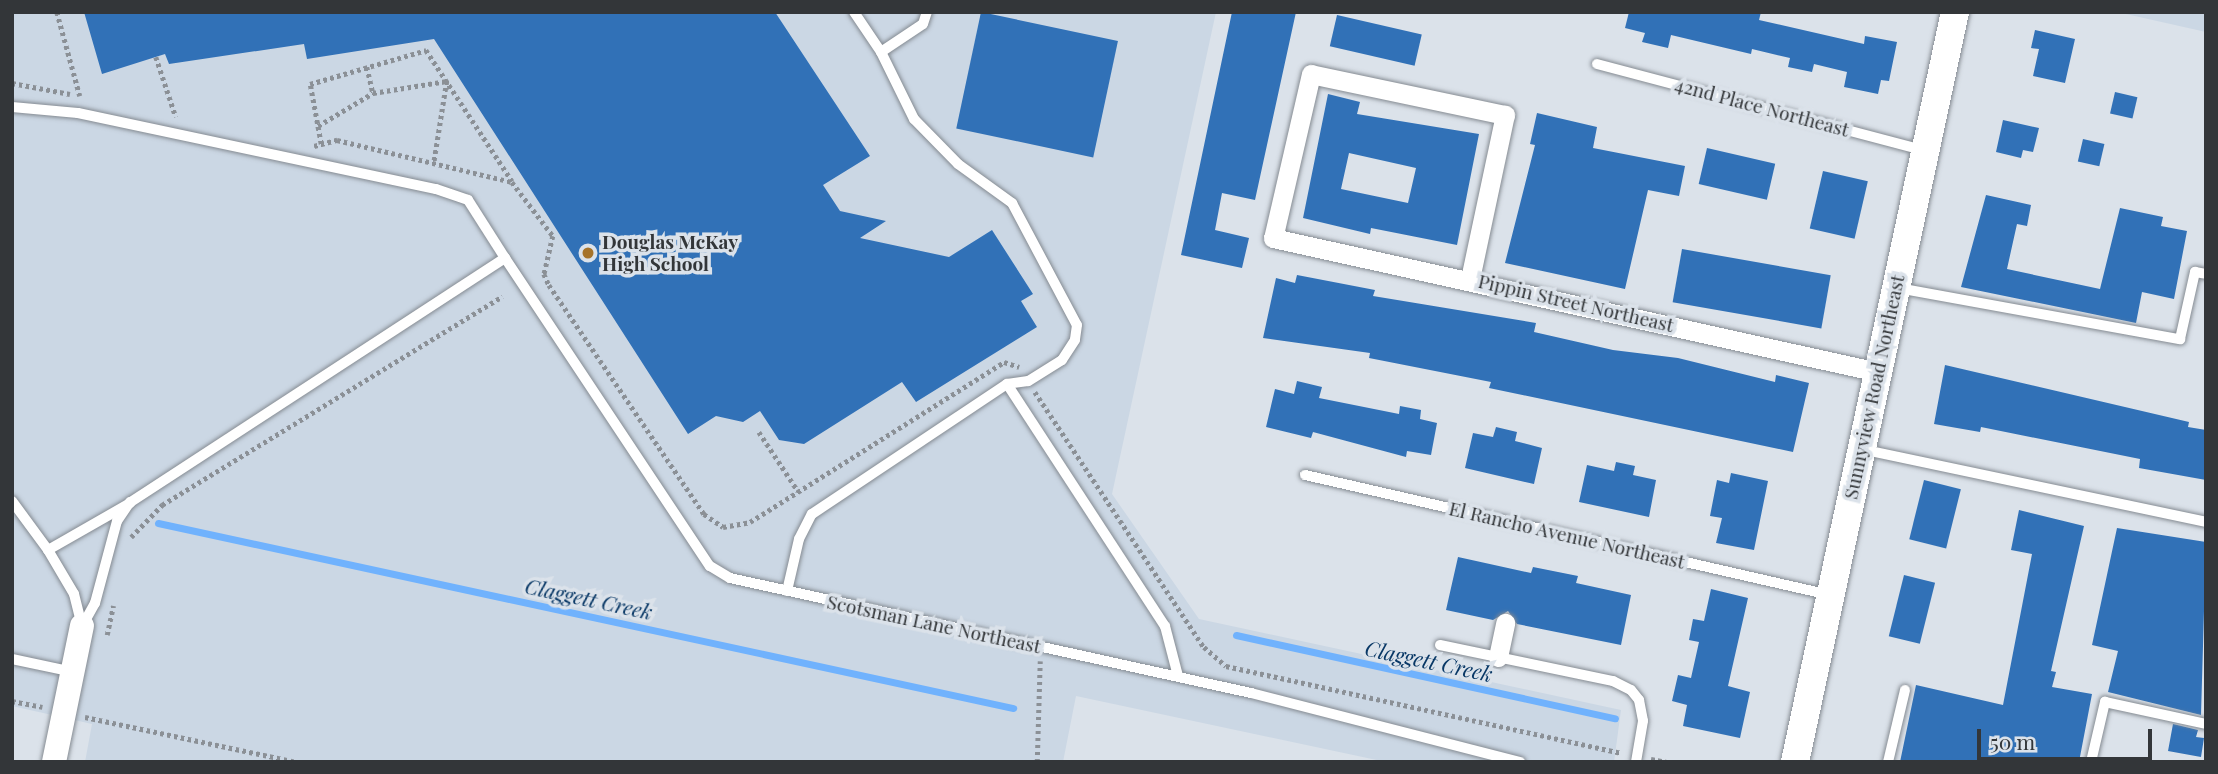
<!DOCTYPE html>
<html>
<head>
<meta charset="utf-8">
<style>
	body { margin:0 }
	#map { position:relative; width:2218px; height:774px; overflow:hidden; background:#dbe2ea; font-family:"Playfair Display",serif }
	div>[style] { position:absolute }
	.built>* { inset:0; background:#cbd7e4 }
	.stream>* { height:7px; margin:-3.5px; padding:0 3.5px; transform-origin:3.5px; border-radius:3.5px; background:#70b2fd }
	.building>* { inset:0; background:#3171b7; transform-origin:0 0 }
	.path>* { height:4.5px; margin-top:-2.25px; transform-origin:0; background:repeating-linear-gradient(90deg,#8b9096 0 3.5px,transparent 0 7px) }
	.roads { filter:drop-shadow(0 0 2px #858b92) drop-shadow(0 0 2px #858b92) }
	.service>* { height:10px; margin:-5px; padding:0 5px; transform-origin:5px; border-radius:5px; background:#fff }
	.minor>* { height:19px; margin:-9.5px; padding:0 9.5px; transform-origin:9.5px; border-radius:9.5px; background:#fff }
	.tertiary>* { height:24px; margin:-12px; padding:0 12px; transform-origin:12px; border-radius:12px; background:#fff }
	.secondary>* { height:28px; margin:-14px; padding:0 14px; transform-origin:14px; border-radius:14px; background:#fff }
	.dots>* { width:19px; height:19px; translate:-50% -50%; box-sizing:border-box; border:4px solid #dbe2ea; border-radius:50% }
	span { translate:-50% -50%; white-space:nowrap; text-align:center; line-height:1.15; -webkit-text-stroke:7px #dbe2ea; paint-order:stroke }
	.street-label { font-size:19px; color:#333639 }
	.poi-label { font-size:19px; color:#333639; font-weight:700 }
	.left { translate:0 -50%; text-align:left }
	.water-label { font-size:21px; color:#093866; font-style:italic }
	.frame { position:absolute; inset:0; border:14px solid #333639; pointer-events:none }
	.scale { position:absolute; left:1977px; top:729px; width:175px; height:32px; box-sizing:border-box; border:4px solid #333639; border-top:0; padding-left:9px; font-size:21px; line-height:24px; white-space:nowrap; color:#333639; -webkit-text-stroke:5px #dbe2ea; paint-order:stroke }
</style>
</head>
<body>
<div id="map">
	<div class="built">
		<i style="clip-path:polygon(12px 12px,1216px 12px,1112px 494px,1199px 619px,1621px 710px,1614px 762px,1386px 762px,1076px 696px,1063px 762px,85px 762px,92px 724px,12px 706px)"></i>
		<i style="clip-path:polygon(2117px 12px,2206px 12px,2206px 32px)"></i>
	</div>
	<div class="stream">
		<i style="left:158px;top:523px;width:875px;rotate:12.21deg"></i>
		<i style="left:1236px;top:635px;width:388px;rotate:12.4deg"></i>
	</div>
	<div class="building">
		<i style="clip-path:polygon(84px 12px,775px 12px,870px 156px,823px 185px,840px 211px,886px 221px,860px 238px,949px 257px,992px 230px,1033px 294px,1021px 301px,1037px 327px,916px 402px,902px 382px,804px 444px,779px 440px,760px 411px,743px 422px,716px 416px,688px 434px,434px 39px,307px 59px,304px 44px,169px 64px,165px 54px,102px 74px)"></i>
		<i style="left:981px;top:12px;width:140px;height:119px;rotate:12deg"></i>
		<i style="clip-path:polygon(1232px 12px,1296px 12px,1255px 200px,1222px 193px,1215px 230px,1249px 238px,1242px 268px,1181px 255px)"></i>
		<i style="clip-path:polygon(1629px 12px,1761px 12px,1759px 20px,1864px 44px,1865px 36px,1897px 42px,1889px 81px,1881px 80px,1878px 94px,1844px 87px,1847px 72px,1814px 64px,1812px 72px,1788px 67px,1790px 58px,1752px 49px,1751px 54px,1671px 35px,1668px 48px,1642px 42px,1645px 33px,1625px 28px)"></i>
		<i style="left:1337px;top:15px;width:87px;height:32px;rotate:13deg"></i>
		<i style="clip-path:polygon(2035px 30px,2075px 39px,2065px 83px,2033px 76px,2039px 49px,2031px 48px)"></i>
		<i style="left:2115px;top:92px;width:23px;height:22px;rotate:13deg"></i>
		<i style="clip-path:polygon(evenodd,1328px 94px,1360px 102px,1357px 114px,1479px 134px,1457px 245px,1371px 228px,1370px 234px,1303px 218px,1328px 94px,1349px 153px,1416px 168px,1408px 203px,1341px 189px,1349px 153px)"></i>
		<i style="clip-path:polygon(1537px 113px,1597px 127px,1593px 148px,1685px 166px,1679px 196px,1648px 190px,1625px 289px,1505px 263px,1535px 145px,1530px 144px)"></i>
		<i style="clip-path:polygon(2003px 120px,2039px 128px,2033px 152px,2023px 150px,2021px 158px,1996px 152px)"></i>
		<i style="left:2083px;top:139px;width:22px;height:23px;rotate:13deg"></i>
		<i style="left:1707px;top:148px;width:70px;height:37px;rotate:13deg"></i>
		<i style="left:1823px;top:171px;width:46px;height:59px;rotate:13deg"></i>
		<i style="clip-path:polygon(1986px 195px,2031px 205px,2027px 226px,2017px 224px,2007px 269px,2100px 289px,2120px 208px,2163px 217px,2161px 226px,2187px 231px,2174px 299px,2142px 292px,2136px 323px,1961px 287px)"></i>
		<i style="left:1682px;top:249px;width:151px;height:54px;rotate:10deg"></i>
		<i style="clip-path:polygon(1297px 275px,1375px 290px,1373px 296px,1536px 323px,1534px 332px,1613px 350px,1678px 358px,1775px 382px,1776px 375px,1809px 383px,1793px 452px,1489px 388px,1491px 382px,1369px 358px,1370px 353px,1263px 338px,1276px 278px,1295px 283px)"></i>
		<i style="clip-path:polygon(1945px 365px,2189px 422px,2188px 427px,2206px 430px,2206px 480px,2139px 468px,2140px 459px,1981px 427px,1980px 432px,1934px 424px)"></i>
		<i style="clip-path:polygon(1297px 381px,1322px 387px,1319px 398px,1399px 414px,1400px 406px,1421px 410px,1420px 419px,1437px 423px,1431px 455px,1407px 451px,1406px 457px,1313px 432px,1311px 438px,1266px 427px,1275px 389px,1294px 394px)"></i>
		<i style="clip-path:polygon(1496px 427px,1517px 432px,1515px 441px,1542px 448px,1534px 484px,1465px 468px,1473px 433px,1493px 437px)"></i>
		<i style="clip-path:polygon(1616px 462px,1635px 466px,1633px 475px,1656px 480px,1649px 517px,1579px 502px,1587px 465px,1614px 471px)"></i>
		<i style="clip-path:polygon(1731px 473px,1768px 481px,1754px 550px,1716px 543px,1722px 518px,1710px 516px,1717px 480px,1729px 483px)"></i>
		<i style="left:1924px;top:480px;width:38px;height:61px;rotate:14deg"></i>
		<i style="clip-path:polygon(2019px 510px,2084px 526px,2051px 671px,2056px 672px,2052px 687px,2092px 694px,2079px 762px,1900px 762px,1916px 685px,2003px 705px,2032px 554px,2011px 550px)"></i>
		<i style="clip-path:polygon(2117px 528px,2206px 542px,2201px 715px,2108px 692px,2118px 651px,2092px 645px)"></i>
		<i style="clip-path:polygon(1458px 557px,1531px 573px,1533px 567px,1578px 576px,1576px 583px,1631px 595px,1621px 645px,1517px 624px,1508px 611px,1493px 620px,1446px 610px)"></i>
		<i style="left:1904px;top:575px;width:32px;height:63px;rotate:14deg"></i>
		<i style="clip-path:polygon(1711px 589px,1748px 598px,1728px 686px,1750px 692px,1740px 738px,1683px 726px,1687px 705px,1672px 701px,1678px 675px,1691px 678px,1699px 642px,1689px 640px,1693px 619px,1704px 621px)"></i>
		<i style="clip-path:polygon(2173px 724px,2198px 730px,2196px 737px,2204px 738px,2201px 757px,2168px 751px)"></i>
	</div>
	<div class="path">
		<i style="left:57px;top:12px;width:87px;rotate:74.7deg"></i>
		<i style="left:156px;top:57px;width:63px;rotate:71.6deg"></i>
		<i style="left:367px;top:67px;width:27px;rotate:77deg"></i>
		<i style="left:12px;top:83px;width:59px;rotate:10.7deg"></i>
		<i style="left:318px;top:126px;width:64px;rotate:-31deg"></i>
		<i style="left:373px;top:93px;width:75px;rotate:-9.2deg"></i>
		<i style="left:447px;top:81px;width:83px;rotate:99deg"></i>
		<i style="left:321px;top:144px;width:61px;rotate:-100.4deg"></i>
		<i style="left:310px;top:84px;width:121px;rotate:-16.3deg"></i>
		<i style="left:426px;top:50px;width:157px;rotate:56.7deg"></i>
		<i style="left:314px;top:146px;width:24px;rotate:-15deg"></i>
		<i style="left:337px;top:140px;width:180px;rotate:13.5deg"></i>
		<i style="left:512px;top:182px;width:68px;rotate:52.8deg"></i>
		<i style="left:553px;top:236px;width:39px;rotate:103deg"></i>
		<i style="left:544px;top:274px;width:12px;rotate:66deg"></i>
		<i style="left:549px;top:285px;width:277px;rotate:55.9deg"></i>
		<i style="left:704px;top:514px;width:23px;rotate:34deg"></i>
		<i style="left:723px;top:527px;width:27px;rotate:-10deg"></i>
		<i style="left:750px;top:522px;width:300px;rotate:-32.2deg"></i>
		<i style="left:1004px;top:362px;width:16px;rotate:18deg"></i>
		<i style="left:1035px;top:392px;width:306px;rotate:56.5deg"></i>
		<i style="left:1204px;top:647px;width:29px;rotate:41deg"></i>
		<i style="left:1226px;top:666px;width:405px;rotate:12.4deg"></i>
		<i style="left:759px;top:432px;width:71px;rotate:56.5deg"></i>
		<i style="left:131px;top:537px;width:45px;rotate:-45.9deg"></i>
		<i style="left:162px;top:505px;width:399px;rotate:-31.5deg"></i>
		<i style="left:107px;top:635px;width:30px;rotate:-78deg"></i>
		<i style="left:12px;top:701px;width:31px;rotate:11deg"></i>
		<i style="left:85px;top:717px;width:216px;rotate:12deg"></i>
		<i style="left:1651px;top:759px;width:16px;rotate:11deg"></i>
		<i style="left:1037px;top:762px;width:101px;rotate:-88.3deg"></i>
	</div>
	<div class="roads">
		<div class="service">
			<i style="left:854px;top:12px;width:48px;rotate:56deg"></i>
			<i style="left:881px;top:52px;width:50px;rotate:-33.7deg"></i>
			<i style="left:923px;top:24px;width:13px;rotate:-72deg"></i>
			<i style="left:881px;top:52px;width:75px;rotate:63.8deg"></i>
			<i style="left:914px;top:119px;width:63px;rotate:45.6deg"></i>
			<i style="left:958px;top:164px;width:67px;rotate:35.8deg"></i>
			<i style="left:1012px;top:203px;width:138px;rotate:62deg"></i>
			<i style="left:1077px;top:325px;width:15px;rotate:98deg"></i>
			<i style="left:1075px;top:340px;width:24px;rotate:123deg"></i>
			<i style="left:1062px;top:360px;width:40px;rotate:148deg"></i>
			<i style="left:1028px;top:381px;width:21px;rotate:172deg"></i>
			<i style="left:1597px;top:64px;width:336px;rotate:14.8deg"></i>
			<i style="left:12px;top:107px;width:66px;rotate:5.2deg"></i>
			<i style="left:78px;top:113px;width:366px;rotate:12deg"></i>
			<i style="left:436px;top:189px;width:34px;rotate:19deg"></i>
			<i style="left:468px;top:200px;width:69px;rotate:57.5deg"></i>
			<i style="left:505px;top:258px;width:447px;rotate:146.9deg"></i>
			<i style="left:130px;top:502px;width:23px;rotate:124deg"></i>
			<i style="left:117px;top:521px;width:85px;rotate:105deg"></i>
			<i style="left:95px;top:603px;width:25px;rotate:119deg"></i>
			<i style="left:505px;top:258px;width:370px;rotate:56.4deg"></i>
			<i style="left:710px;top:566px;width:23px;rotate:31deg"></i>
			<i style="left:730px;top:578px;width:534px;rotate:12.45deg"></i>
			<i style="left:1251px;top:693px;width:278px;rotate:14.4deg"></i>
			<i style="left:1898px;top:288px;width:287px;rotate:10.3deg"></i>
			<i style="left:2180px;top:339px;width:69px;rotate:-77.4deg"></i>
			<i style="left:2195px;top:272px;width:11px;rotate:10deg"></i>
			<i style="left:1865px;top:450px;width:349px;rotate:11.9deg"></i>
			<i style="left:1305px;top:475px;width:539px;rotate:12.88deg"></i>
			<i style="left:12px;top:501px;width:61px;rotate:53.7deg"></i>
			<i style="left:48px;top:550px;width:95px;rotate:-29.8deg"></i>
			<i style="left:48px;top:550px;width:51px;rotate:59.4deg"></i>
			<i style="left:74px;top:594px;width:32px;rotate:76deg"></i>
			<i style="left:787px;top:591px;width:53px;rotate:-77deg"></i>
			<i style="left:799px;top:539px;width:28px;rotate:-63deg"></i>
			<i style="left:812px;top:514px;width:234px;rotate:-33.7deg"></i>
			<i style="left:1007px;top:384px;width:289px;rotate:56.9deg"></i>
			<i style="left:1165px;top:626px;width:52px;rotate:75.4deg"></i>
			<i style="left:1440px;top:645px;width:177px;rotate:11.8deg"></i>
			<i style="left:1613px;top:681px;width:20px;rotate:27deg"></i>
			<i style="left:1631px;top:690px;width:13px;rotate:51deg"></i>
			<i style="left:1639px;top:700px;width:21px;rotate:79deg"></i>
			<i style="left:1643px;top:721px;width:42px;rotate:99.7deg"></i>
			<i style="left:12px;top:659px;width:62px;rotate:12deg"></i>
			<i style="left:1888px;top:762px;width:74px;rotate:-76.7deg"></i>
			<i style="left:2091px;top:762px;width:62px;rotate:-76.9deg"></i>
			<i style="left:2105px;top:702px;width:103px;rotate:12.3deg"></i>
		</div>
		<div class="minor">
			<i style="left:1470px;top:279px;width:168px;rotate:-78deg"></i>
			<i style="left:1505px;top:115px;width:198px;rotate:-168.1deg"></i>
			<i style="left:1311px;top:74px;width:168px;rotate:103deg"></i>
			<i style="left:1273px;top:238px;width:620px;rotate:12.49deg"></i>
			<i style="left:1498px;top:657px;width:35px;rotate:-78deg"></i>
		</div>
		<div class="tertiary">
			<i style="left:54px;top:762px;width:139px;rotate:-78.4deg"></i>
		</div>
		<div class="secondary">
			<i style="left:1795px;top:762px;width:767px;rotate:-77.96deg"></i>
		</div>
	</div>
	<div class="dots">
		<i style="left:588px;top:253px;background:#a6732a"></i>
	</div>
	<div class="street-label">
		<span style="left:1762px;top:107px;rotate:15deg">42nd Place Northeast</span>
		<span style="left:1576px;top:303px;rotate:13deg">Pippin Street Northeast</span>
		<span style="left:1874px;top:387px;rotate:-78deg">Sunnyview Road Northeast</span>
		<span style="left:1567px;top:535px;rotate:13deg">El Rancho Avenue Northeast</span>
		<span style="left:934px;top:624px;rotate:12deg">Scotsman Lane Northeast</span>
	</div>
	<div class="poi-label">
		<span class="left" style="left:602px;top:253px">Douglas McKay<br>High School</span>
	</div>
	<div class="water-label">
		<span style="left:589px;top:598px;rotate:12deg">Claggett Creek</span>
		<span style="left:1429px;top:660px;rotate:12deg">Claggett Creek</span>
	</div>
	<div class="frame"></div>
	<div class="scale">50 m</div>
</div>
</body>
</html>
